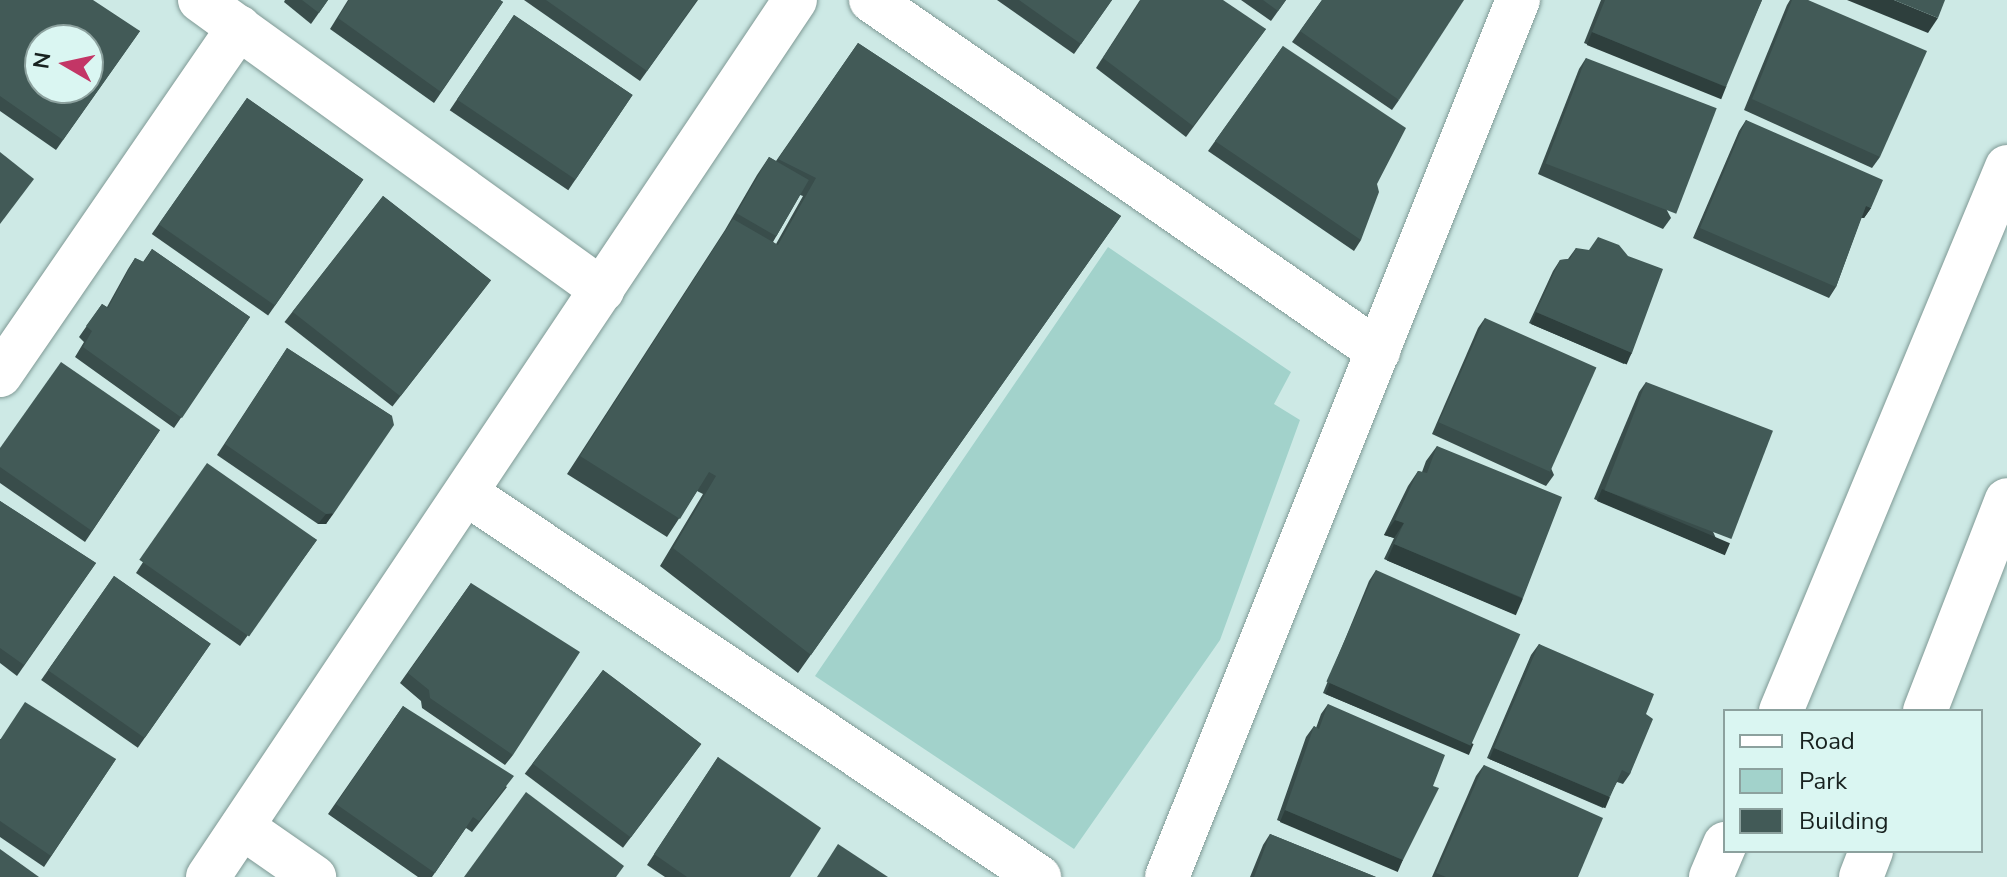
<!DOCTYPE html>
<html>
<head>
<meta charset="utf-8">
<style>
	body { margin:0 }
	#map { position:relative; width:2007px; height:877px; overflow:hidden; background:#cde9e5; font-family:"Nunito Sans",sans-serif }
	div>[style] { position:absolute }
	.green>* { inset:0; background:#a2d2cb }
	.roads { filter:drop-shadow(0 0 2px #7f9995) drop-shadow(0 0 2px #7f9995) }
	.minor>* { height:44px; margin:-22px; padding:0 22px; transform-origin:22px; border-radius:22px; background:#fff }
	.wall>* { inset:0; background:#394d4b; transform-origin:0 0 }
	.shaded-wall>* { inset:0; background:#2e3f3d; transform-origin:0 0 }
	.building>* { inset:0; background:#425a57; transform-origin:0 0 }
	span { translate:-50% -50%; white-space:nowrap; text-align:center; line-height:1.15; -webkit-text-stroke:8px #daf6f2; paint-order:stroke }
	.legend { position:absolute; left:1723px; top:709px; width:260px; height:144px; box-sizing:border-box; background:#daf6f2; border:2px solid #8ca19e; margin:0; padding:10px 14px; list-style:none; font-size:24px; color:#182220 }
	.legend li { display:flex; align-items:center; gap:16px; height:40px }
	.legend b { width:40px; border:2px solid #8ca19e }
	.north { position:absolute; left:24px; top:24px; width:80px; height:80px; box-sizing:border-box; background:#daf6f2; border:2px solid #8ca19e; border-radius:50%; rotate:279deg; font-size:22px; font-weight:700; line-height:32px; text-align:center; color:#182220 }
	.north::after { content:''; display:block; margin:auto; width:28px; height:36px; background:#c33666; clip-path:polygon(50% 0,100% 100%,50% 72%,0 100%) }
</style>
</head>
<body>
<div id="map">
	<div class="green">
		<i style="clip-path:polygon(1108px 247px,1291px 372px,1274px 404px,1300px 420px,1220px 640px,1074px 849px,815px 676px)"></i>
	</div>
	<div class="roads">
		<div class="minor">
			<i style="left:200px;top:0;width:496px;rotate:35.8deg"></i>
			<i style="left:871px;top:0;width:617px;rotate:34.7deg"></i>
			<i style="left:0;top:375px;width:422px;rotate:-55.5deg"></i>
			<i style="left:466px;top:493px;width:690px;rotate:33.83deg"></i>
			<i style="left:1781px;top:711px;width:589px;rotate:-67.44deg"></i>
			<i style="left:1925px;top:711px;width:226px;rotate:-68.8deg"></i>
			<i style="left:242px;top:827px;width:88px;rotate:34.8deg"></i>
			<i style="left:208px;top:877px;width:1055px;rotate:-56.2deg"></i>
			<i style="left:1167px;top:877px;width:945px;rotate:-68.19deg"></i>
			<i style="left:1711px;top:877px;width:36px;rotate:-67deg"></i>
			<i style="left:1861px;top:877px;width:28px;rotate:-69deg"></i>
		</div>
	</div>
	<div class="wall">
		<i style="clip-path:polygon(0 0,140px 31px,56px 150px,0 111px)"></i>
		<i style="clip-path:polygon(285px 0,328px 0,311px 24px,284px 2px)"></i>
		<i style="clip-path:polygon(348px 0,500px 0,503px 2px,434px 103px,330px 29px)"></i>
		<i style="clip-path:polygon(524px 0,698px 0,640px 81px)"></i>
		<i style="clip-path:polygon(997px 0,1112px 0,1074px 54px)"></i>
		<i style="clip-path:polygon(1140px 0,1266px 29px,1186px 137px,1096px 68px)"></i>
		<i style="clip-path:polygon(1241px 0,1286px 0,1271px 21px)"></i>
		<i style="clip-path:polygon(1322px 0,1399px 100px,1392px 110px,1292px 42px)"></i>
		<i style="clip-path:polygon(1601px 0,1762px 0,1719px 97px,1584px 43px)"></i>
		<i style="clip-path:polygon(1790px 0,1808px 0,1880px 157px,1872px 168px,1744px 110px,1787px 5px)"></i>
		<i style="left:514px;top:15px;width:143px;height:115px;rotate:34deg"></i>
		<i style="clip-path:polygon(evenodd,858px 43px,1121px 216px,798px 673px,660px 566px,703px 494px,697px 491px,667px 537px,567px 474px,725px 230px,757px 175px,769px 157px,776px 161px,858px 43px,800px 195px,803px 196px,776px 244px,773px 242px,800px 195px)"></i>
		<i style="clip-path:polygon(1283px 46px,1361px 240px,1354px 251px,1208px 151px)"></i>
		<i style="clip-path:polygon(1586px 58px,1671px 218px,1663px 229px,1538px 174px,1579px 69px)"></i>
		<i style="left:247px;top:98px;width:142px;height:166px;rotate:35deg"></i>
		<i style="clip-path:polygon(1746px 120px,1871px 208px,1864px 218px,1861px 218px,1836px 287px,1829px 298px,1693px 238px,1739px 131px)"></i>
		<i style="left:383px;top:196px;width:137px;height:160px;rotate:38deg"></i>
		<i style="clip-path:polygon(1576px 248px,1632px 353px,1624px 364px,1529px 323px,1553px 271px,1560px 260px,1568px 259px)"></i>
		<i style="clip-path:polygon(152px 249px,250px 317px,174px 428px,75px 357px,84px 342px,79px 337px,102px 304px,107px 307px,128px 269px,135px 258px,143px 262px)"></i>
		<i style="clip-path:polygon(1485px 318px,1554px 475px,1546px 486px,1432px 434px,1478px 328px)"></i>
		<i style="clip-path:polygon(287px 348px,392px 416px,326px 524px,318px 524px,217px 455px)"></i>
		<i style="clip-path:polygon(1646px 382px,1723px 554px,1594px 499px,1639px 392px)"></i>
		<i style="clip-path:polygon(160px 430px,85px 542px,0 483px,0 448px)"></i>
		<i style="clip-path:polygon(1437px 446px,1523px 598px,1512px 613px,1384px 559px,1394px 538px,1384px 535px,1408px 486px,1418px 471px,1422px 472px,1426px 461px)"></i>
		<i style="clip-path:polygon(200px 474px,317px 540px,240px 646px,136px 573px)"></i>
		<i style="clip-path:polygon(0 501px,96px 563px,17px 676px,0 663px)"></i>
		<i style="clip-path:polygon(1376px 570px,1467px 753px,1323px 693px,1369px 581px)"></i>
		<i style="left:114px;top:576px;width:118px;height:127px;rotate:35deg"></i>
		<i style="clip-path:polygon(471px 583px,513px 755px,505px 765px,422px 708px,421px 701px,400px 683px)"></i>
		<i style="clip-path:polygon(1539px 644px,1646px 714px,1630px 774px,1623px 784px,1617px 782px,1603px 808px,1487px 758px,1531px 655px)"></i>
		<i style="left:603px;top:670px;width:123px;height:130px;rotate:37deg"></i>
		<i style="clip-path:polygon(1328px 704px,1403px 860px,1396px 870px,1277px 820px,1306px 737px,1314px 726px,1316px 728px,1321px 714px)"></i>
		<i style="clip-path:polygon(403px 706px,507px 787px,472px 832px,466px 828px,432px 877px,418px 877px,328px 814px)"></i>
		<i style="clip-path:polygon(0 739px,116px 759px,44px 867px,0 837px)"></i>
		<i style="clip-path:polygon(718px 757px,790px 877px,665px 877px,647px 865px)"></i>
		<i style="clip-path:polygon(1484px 765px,1578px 877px,1432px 877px,1476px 776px)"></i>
		<i style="clip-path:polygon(1270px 834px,1376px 877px,1250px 877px,1263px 845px)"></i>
	</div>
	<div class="shaded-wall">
		<i style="clip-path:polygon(1847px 0,1894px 0,1938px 18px,1928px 33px)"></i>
		<i style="left:1592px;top:32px;width:145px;height:14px;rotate:22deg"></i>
		<i style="clip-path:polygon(1866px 206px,1871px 208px,1864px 218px,1858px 216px)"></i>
		<i style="left:1536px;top:312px;width:104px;height:13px;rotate:23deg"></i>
		<i style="left:1602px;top:489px;width:139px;height:13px;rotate:23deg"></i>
		<i style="clip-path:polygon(334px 513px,326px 524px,318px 524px,326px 514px)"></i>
		<i style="clip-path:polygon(1395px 520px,1404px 523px,1394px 538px,1384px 535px)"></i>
		<i style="left:1394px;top:544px;width:140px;height:18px;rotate:23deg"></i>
		<i style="left:1330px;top:683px;width:156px;height:12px;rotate:23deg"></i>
		<i style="left:1494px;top:748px;width:126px;height:12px;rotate:23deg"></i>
		<i style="left:1285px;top:810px;width:128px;height:13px;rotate:23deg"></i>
	</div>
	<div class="building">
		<i style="clip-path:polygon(evenodd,0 0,93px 0,140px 31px,63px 140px,0 96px,0 0,40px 40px,88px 40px,88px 88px,40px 88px,40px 40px)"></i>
		<i style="clip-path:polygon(302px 0,328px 0,319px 13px)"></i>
		<i style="clip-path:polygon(349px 0,500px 0,503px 2px,441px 92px,338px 18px)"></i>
		<i style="clip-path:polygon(546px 0,697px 0,647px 71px)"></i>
		<i style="clip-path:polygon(1019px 0,1112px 0,1081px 44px)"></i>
		<i style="clip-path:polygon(1141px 0,1223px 0,1266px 29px,1193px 126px,1103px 58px)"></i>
		<i style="clip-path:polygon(1263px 0,1286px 0,1278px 11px)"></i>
		<i style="clip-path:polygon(1322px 0,1464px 0,1399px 100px,1300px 31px)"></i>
		<i style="clip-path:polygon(1605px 0,1762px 0,1726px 87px,1592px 32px)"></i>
		<i style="clip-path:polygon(1792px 0,1808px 0,1927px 51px,1880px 157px,1752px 99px)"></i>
		<i style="clip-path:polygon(1894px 0,1945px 0,1938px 18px)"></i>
		<i style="left:514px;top:15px;width:143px;height:102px;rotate:34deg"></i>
		<i style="clip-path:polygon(858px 43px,1121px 216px,811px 655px,673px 548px,716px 476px,709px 472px,680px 519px,580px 456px,733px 219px,778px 245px,816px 178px,778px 159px)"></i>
		<i style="clip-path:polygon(1283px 46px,1406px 128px,1377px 184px,1379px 192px,1361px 240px,1215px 141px)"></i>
		<i style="left:1586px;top:58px;width:140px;height:113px;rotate:21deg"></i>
		<i style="left:247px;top:98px;width:142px;height:154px;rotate:35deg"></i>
		<i style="clip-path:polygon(1746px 120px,1883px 180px,1871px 208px,1866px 206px,1836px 287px,1700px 228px)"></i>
		<i style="clip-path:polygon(0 152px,34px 179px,0 224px)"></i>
		<i style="left:769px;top:157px;width:46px;height:65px;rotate:30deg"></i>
		<i style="left:383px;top:196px;width:137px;height:147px;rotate:38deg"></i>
		<i style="clip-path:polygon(1598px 237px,1619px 245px,1628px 256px,1663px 269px,1632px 353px,1536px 312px,1560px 260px,1570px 259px,1576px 248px,1589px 250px)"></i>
		<i style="clip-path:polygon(152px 249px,250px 317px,182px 418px,83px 347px,92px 331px,86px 326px,102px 304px,108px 308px,135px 258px,144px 262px)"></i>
		<i style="left:1485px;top:318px;width:122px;height:114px;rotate:24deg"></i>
		<i style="clip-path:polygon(287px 348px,392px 416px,394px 425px,334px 513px,326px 514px,225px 444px)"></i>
		<i style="clip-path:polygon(61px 362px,160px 430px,92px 531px,0 467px,0 448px)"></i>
		<i style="left:1646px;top:382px;width:136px;height:116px;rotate:21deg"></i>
		<i style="clip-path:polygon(1437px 446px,1562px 497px,1523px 598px,1394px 544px,1404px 523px,1395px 520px,1418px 471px,1427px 473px)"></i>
		<i style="left:207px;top:463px;width:134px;height:118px;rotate:35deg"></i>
		<i style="clip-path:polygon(0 501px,96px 563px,24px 665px,0 648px)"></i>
		<i style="left:1376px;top:570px;width:158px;height:122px;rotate:24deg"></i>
		<i style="left:114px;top:576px;width:118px;height:115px;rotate:35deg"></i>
		<i style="clip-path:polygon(471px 583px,580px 652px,513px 755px,430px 698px,429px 690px,408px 673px)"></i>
		<i style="clip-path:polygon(1539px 644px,1654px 694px,1646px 714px,1653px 719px,1630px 774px,1622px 770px,1610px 797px,1494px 748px)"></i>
		<i style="left:603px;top:670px;width:123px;height:117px;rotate:37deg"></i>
		<i style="clip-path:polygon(25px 702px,116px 759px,51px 856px,0 821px,0 740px)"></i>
		<i style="clip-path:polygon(1328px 704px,1445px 755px,1433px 786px,1439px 788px,1403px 860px,1285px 810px,1314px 726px,1319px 729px)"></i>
		<i style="clip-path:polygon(403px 706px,514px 776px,479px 821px,473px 817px,435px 873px,336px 804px)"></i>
		<i style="clip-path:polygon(718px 757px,821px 828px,790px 877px,687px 877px,654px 854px)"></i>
		<i style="clip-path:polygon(1484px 765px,1603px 818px,1578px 877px,1446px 877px,1436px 873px)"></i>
		<i style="clip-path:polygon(526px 792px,624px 866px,616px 877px,464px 877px)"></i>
		<i style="clip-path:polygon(1270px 834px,1376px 877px,1254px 877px)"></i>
		<i style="clip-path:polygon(838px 844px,888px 877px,817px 877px)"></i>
		<i style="clip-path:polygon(0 849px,39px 877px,0 877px)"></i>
	</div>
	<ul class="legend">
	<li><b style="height:10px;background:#fff"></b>Road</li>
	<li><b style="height:22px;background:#a2d2cb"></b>Park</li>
	<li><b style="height:22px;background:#425a57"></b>Building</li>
	</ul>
	<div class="north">N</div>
</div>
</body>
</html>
